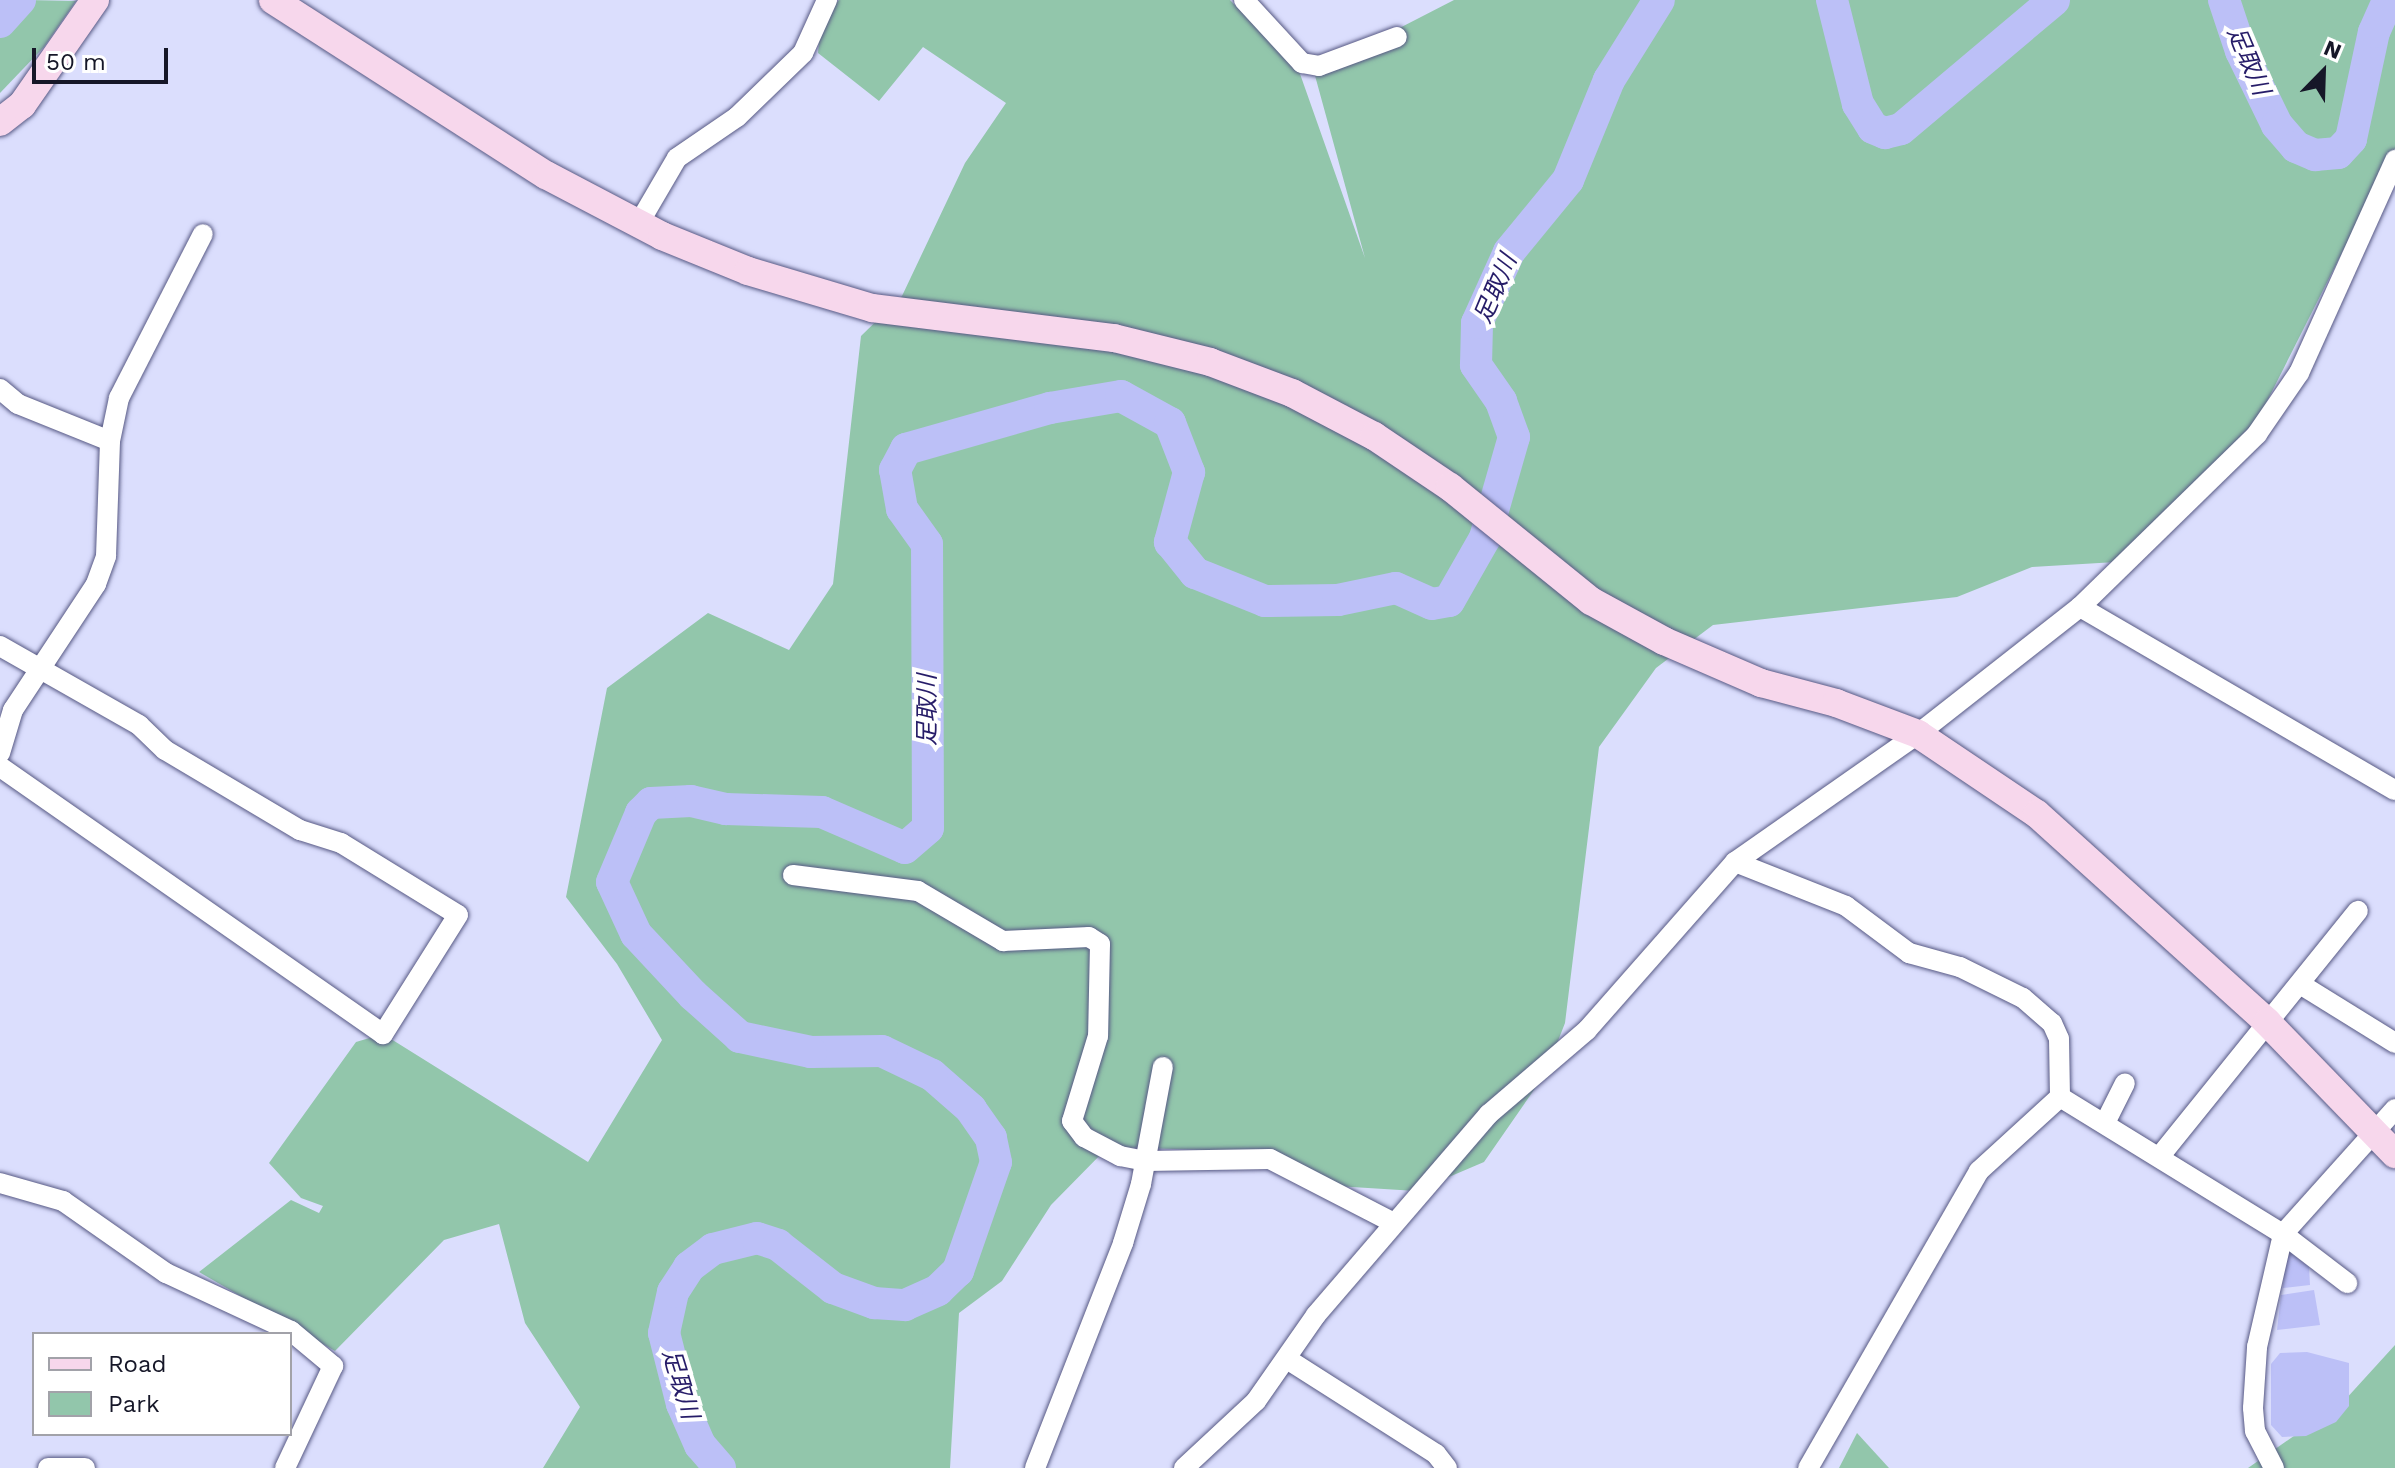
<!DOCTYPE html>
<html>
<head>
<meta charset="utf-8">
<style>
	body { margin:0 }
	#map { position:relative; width:2395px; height:1468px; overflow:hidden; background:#dbdefd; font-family:"Work Sans","Noto Sans JP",sans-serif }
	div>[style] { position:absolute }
	.green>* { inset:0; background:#92c6ab }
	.water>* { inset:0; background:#bcc0f7 }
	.river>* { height:32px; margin:-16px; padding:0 16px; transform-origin:16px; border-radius:16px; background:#bcc0f7 }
	.roads { filter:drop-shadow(0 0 2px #575984) drop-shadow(0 0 2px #575984) }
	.street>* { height:20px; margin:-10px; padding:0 10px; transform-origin:10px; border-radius:10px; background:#fff }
	.secondary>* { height:28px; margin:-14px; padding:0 14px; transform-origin:14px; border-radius:14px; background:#f7d7ec }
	span { translate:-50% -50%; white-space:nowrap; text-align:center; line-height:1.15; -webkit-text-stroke:8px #fff; paint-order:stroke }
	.water-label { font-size:24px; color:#261c68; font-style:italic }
	.legend { position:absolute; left:32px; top:1332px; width:260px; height:104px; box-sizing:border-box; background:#fff; border:2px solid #a2a2a9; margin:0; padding:10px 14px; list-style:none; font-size:24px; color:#161728 }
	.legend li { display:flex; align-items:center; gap:16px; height:40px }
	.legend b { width:40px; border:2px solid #a2a2a9 }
	.north { position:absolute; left:2283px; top:32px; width:80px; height:80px; -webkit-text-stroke:6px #fff; paint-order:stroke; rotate:23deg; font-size:22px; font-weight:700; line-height:32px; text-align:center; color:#161728 }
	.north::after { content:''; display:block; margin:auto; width:28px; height:36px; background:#161728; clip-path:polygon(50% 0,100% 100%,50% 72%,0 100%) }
	.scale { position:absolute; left:32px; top:48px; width:136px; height:36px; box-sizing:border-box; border:4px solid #161728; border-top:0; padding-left:10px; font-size:24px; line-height:28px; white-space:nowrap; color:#161728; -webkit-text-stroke:6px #fff; paint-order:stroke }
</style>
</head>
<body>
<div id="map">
	<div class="green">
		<i style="clip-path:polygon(26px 0,76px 1px,44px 47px,0 93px,0 21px)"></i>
		<i style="clip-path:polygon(839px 0,1230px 0,1299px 71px,1365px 258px,1314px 72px,1454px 0,2395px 0,2395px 148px,2258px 419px,2116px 562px,2032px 567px,1957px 597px,1713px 625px,1656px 668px,1599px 747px,1565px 1023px,1545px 1074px,1484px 1162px,1416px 1191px,1320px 1185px,1205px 1150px,1108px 1147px,1051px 1205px,1002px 1281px,959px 1313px,950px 1468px,543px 1468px,580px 1407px,525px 1323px,499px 1224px,444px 1240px,335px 1351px,199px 1272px,291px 1200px,319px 1213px,323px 1206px,301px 1198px,269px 1163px,356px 1042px,383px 1034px,588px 1162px,662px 1040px,617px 964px,566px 897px,607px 688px,708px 613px,789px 650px,833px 584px,861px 336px,902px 296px,965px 163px,1006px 103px,923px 47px,879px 101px,818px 53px,821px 19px)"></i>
		<i style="clip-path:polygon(2395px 1345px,2395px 1468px,2248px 1468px,2344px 1401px)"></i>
		<i style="clip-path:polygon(1857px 1433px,1889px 1468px,1839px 1468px)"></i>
	</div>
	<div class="water">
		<i style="clip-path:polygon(2292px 1254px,2309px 1267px,2310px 1285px,2283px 1288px,2285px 1255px)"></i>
		<i style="clip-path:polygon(2314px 1290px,2320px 1325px,2277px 1330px,2281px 1295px)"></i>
		<i style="clip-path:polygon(2307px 1352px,2349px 1363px,2349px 1406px,2336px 1422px,2306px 1436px,2282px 1437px,2271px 1425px,2271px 1364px,2280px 1353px)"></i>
	</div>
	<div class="river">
		<i style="left:1832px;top:0;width:107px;rotate:76deg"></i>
		<i style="left:1858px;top:104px;width:28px;rotate:58deg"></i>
		<i style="left:1873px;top:128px;width:13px;rotate:23deg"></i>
		<i style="left:1885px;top:133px;width:16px;rotate:-14deg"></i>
		<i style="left:1901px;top:129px;width:200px;rotate:-40.1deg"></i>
		<i style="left:2224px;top:0;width:54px;rotate:71.6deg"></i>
		<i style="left:2241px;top:51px;width:82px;rotate:64.1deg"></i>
		<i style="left:2277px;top:125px;width:29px;rotate:49deg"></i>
		<i style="left:2296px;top:147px;width:21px;rotate:23deg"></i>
		<i style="left:2315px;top:155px;width:23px;rotate:-5deg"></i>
		<i style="left:2338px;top:153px;width:19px;rotate:-47deg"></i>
		<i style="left:2351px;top:139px;width:109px;rotate:-77.9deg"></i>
		<i style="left:2374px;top:32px;width:35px;rotate:-66deg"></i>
		<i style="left:0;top:22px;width:30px;rotate:-48deg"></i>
		<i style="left:720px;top:1468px;width:30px;rotate:-131deg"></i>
		<i style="left:700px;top:1445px;width:45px;rotate:-113.7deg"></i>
		<i style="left:682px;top:1404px;width:73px;rotate:-104.2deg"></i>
		<i style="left:664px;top:1333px;width:42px;rotate:-77.6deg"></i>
		<i style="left:673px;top:1292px;width:30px;rotate:-57deg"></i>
		<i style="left:689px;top:1267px;width:30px;rotate:-37deg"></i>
		<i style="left:713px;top:1249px;width:45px;rotate:-14deg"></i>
		<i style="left:757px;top:1238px;width:22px;rotate:18deg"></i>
		<i style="left:778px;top:1245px;width:70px;rotate:38deg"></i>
		<i style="left:833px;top:1288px;width:44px;rotate:20.1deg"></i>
		<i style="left:874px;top:1303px;width:31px;rotate:4deg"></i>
		<i style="left:905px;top:1305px;width:36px;rotate:-24deg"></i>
		<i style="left:938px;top:1290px;width:28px;rotate:-44deg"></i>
		<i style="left:958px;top:1271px;width:115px;rotate:-70.8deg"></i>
		<i style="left:996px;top:1162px;width:25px;rotate:-102deg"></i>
		<i style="left:991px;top:1138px;width:35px;rotate:-125deg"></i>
		<i style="left:971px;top:1109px;width:52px;rotate:-138.9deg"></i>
		<i style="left:932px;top:1075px;width:55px;rotate:-154.4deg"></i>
		<i style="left:882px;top:1051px;width:71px;rotate:179.2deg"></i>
		<i style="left:811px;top:1052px;width:73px;rotate:-168.1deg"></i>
		<i style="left:740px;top:1037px;width:63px;rotate:-138.2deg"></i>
		<i style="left:693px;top:995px;width:83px;rotate:-133.1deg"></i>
		<i style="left:636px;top:934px;width:57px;rotate:-114.8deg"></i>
		<i style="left:612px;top:882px;width:75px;rotate:-67.2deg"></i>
		<i style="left:641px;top:813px;width:14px;rotate:-45deg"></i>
		<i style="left:651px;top:803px;width:40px;rotate:-2.9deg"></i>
		<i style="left:691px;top:801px;width:36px;rotate:13deg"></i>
		<i style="left:726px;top:809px;width:96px;rotate:1.8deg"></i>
		<i style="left:822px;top:812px;width:90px;rotate:23.4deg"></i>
		<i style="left:905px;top:848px;width:30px;rotate:-41deg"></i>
		<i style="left:928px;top:828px;width:284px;rotate:-90.2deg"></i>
		<i style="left:927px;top:544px;width:43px;rotate:-125.5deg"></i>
		<i style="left:902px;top:509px;width:40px;rotate:-100deg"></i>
		<i style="left:895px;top:470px;width:24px;rotate:-62deg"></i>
		<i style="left:906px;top:449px;width:150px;rotate:-15.9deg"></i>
		<i style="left:1050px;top:408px;width:72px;rotate:-9.6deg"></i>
		<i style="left:1121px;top:396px;width:56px;rotate:28.9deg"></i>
		<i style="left:1170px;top:423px;width:53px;rotate:68.8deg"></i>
		<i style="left:1189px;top:472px;width:73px;rotate:105.2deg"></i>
		<i style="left:1170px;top:542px;width:40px;rotate:51deg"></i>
		<i style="left:1195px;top:573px;width:75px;rotate:21.8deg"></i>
		<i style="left:1265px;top:601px;width:73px;rotate:-0.8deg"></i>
		<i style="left:1338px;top:600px;width:59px;rotate:-11.7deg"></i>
		<i style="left:1396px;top:588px;width:39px;rotate:24deg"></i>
		<i style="left:1432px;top:604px;width:17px;rotate:-10deg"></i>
		<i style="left:1449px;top:601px;width:73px;rotate:-60.3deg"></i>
		<i style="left:1485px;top:538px;width:105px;rotate:-74deg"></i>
		<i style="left:1514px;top:437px;width:38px;rotate:-110deg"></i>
		<i style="left:1501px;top:401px;width:44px;rotate:-124.8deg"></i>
		<i style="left:1476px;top:365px;width:42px;rotate:-88.6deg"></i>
		<i style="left:1477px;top:323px;width:78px;rotate:-65.7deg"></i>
		<i style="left:1509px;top:252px;width:93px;rotate:-50.7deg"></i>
		<i style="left:1568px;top:180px;width:108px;rotate:-67.7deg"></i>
		<i style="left:1609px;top:80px;width:94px;rotate:-58deg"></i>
	</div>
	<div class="roads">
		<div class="street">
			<i style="left:1244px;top:0;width:86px;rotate:47.4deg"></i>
			<i style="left:1302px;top:63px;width:17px;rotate:10deg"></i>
			<i style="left:1319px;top:66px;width:83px;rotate:-20.4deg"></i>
			<i style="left:639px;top:223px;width:75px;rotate:-59.7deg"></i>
			<i style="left:677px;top:158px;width:73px;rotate:-34.3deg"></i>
			<i style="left:737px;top:117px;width:92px;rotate:-44.1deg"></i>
			<i style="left:803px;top:53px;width:58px;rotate:-65.6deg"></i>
			<i style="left:0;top:389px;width:23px;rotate:40deg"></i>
			<i style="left:18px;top:404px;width:99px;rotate:21.9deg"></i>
			<i style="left:2080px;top:607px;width:364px;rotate:30.2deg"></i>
			<i style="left:0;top:646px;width:160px;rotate:29.6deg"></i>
			<i style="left:139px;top:725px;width:36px;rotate:44deg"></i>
			<i style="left:165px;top:750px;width:157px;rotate:30.7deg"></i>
			<i style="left:300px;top:830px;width:43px;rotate:17.6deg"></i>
			<i style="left:341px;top:843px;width:137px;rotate:31.6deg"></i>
			<i style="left:458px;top:915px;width:141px;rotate:122.2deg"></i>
			<i style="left:383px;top:1034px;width:467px;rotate:-145.1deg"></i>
			<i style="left:0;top:753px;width:45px;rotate:-73.2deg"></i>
			<i style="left:13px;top:710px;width:151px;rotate:-56.6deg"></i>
			<i style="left:96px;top:584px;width:30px;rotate:-70deg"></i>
			<i style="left:106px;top:556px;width:115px;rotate:-88deg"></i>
			<i style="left:110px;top:441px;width:44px;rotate:-78.2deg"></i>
			<i style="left:119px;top:398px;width:184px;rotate:-62.9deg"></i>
			<i style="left:1735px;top:862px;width:119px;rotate:21.6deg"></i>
			<i style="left:1846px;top:906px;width:79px;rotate:36.7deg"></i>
			<i style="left:1909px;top:953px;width:53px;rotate:15.4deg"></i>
			<i style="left:1960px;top:967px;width:70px;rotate:26.2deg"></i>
			<i style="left:2023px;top:998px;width:38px;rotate:41deg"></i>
			<i style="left:2052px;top:1023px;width:17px;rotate:66deg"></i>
			<i style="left:2059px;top:1039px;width:58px;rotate:89deg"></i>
			<i style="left:2060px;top:1097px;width:110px;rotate:137.6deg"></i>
			<i style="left:1979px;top:1171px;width:343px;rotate:119.9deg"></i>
			<i style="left:793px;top:875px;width:126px;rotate:7.3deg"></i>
			<i style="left:918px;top:891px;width:99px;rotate:30.5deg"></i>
			<i style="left:1003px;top:941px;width:86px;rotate:-2.7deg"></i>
			<i style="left:1089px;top:937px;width:13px;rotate:32deg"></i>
			<i style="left:1100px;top:944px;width:92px;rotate:91.2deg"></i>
			<i style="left:1098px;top:1036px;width:89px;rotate:107deg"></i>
			<i style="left:1072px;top:1121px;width:20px;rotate:53deg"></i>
			<i style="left:1084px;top:1137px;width:41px;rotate:27.8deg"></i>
			<i style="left:1120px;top:1156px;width:26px;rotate:11deg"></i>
			<i style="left:1146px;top:1161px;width:124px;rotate:-0.9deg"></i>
			<i style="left:1270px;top:1159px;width:137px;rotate:27.3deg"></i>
			<i style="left:2300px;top:984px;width:112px;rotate:31.8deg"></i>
			<i style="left:2060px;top:1097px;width:262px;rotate:31.6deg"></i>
			<i style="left:2283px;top:1234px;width:81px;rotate:37.4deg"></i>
			<i style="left:2106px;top:1121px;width:42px;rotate:-63.4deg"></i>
			<i style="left:2160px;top:1156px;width:315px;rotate:-51.1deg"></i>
			<i style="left:0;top:1183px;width:66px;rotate:15.9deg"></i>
			<i style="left:63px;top:1201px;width:126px;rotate:35deg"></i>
			<i style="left:166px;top:1273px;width:138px;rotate:24.9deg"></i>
			<i style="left:291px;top:1331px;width:55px;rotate:39.8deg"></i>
			<i style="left:333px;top:1366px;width:113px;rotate:115.2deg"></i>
			<i style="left:1287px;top:1359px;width:177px;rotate:32.5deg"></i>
			<i style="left:1436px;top:1454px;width:18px;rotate:52deg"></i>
			<i style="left:48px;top:1468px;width:37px"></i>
			<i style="left:1035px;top:1468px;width:242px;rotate:-68.6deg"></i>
			<i style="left:1123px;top:1243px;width:62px;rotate:-73deg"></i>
			<i style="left:1141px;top:1184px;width:119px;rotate:-79.4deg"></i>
			<i style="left:1184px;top:1468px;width:98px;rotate:-42.9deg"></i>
			<i style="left:1256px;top:1401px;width:105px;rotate:-55.1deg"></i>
			<i style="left:1316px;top:1315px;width:265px;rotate:-49.3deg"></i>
			<i style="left:1489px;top:1114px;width:129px;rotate:-40.6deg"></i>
			<i style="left:1587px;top:1030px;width:224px;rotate:-48.6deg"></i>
			<i style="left:1735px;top:862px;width:223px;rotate:-35deg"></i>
			<i style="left:1918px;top:734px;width:206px;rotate:-38.1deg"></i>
			<i style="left:2080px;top:607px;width:248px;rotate:-44.3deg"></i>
			<i style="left:2257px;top:434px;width:74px;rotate:-55.5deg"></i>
			<i style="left:2299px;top:373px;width:234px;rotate:-65.7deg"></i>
			<i style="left:2274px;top:1468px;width:42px;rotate:-117.2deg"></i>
			<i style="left:2255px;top:1431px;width:23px;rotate:-95deg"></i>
			<i style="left:2253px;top:1408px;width:61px;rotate:-86.2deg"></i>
			<i style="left:2257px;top:1347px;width:116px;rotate:-77deg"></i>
			<i style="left:2283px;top:1234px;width:168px;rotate:-48.1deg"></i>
		</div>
		<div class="secondary">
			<i style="left:273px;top:0;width:324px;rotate:32.7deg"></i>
			<i style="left:546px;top:175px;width:131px;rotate:27.7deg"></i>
			<i style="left:662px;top:236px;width:93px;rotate:22.1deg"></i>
			<i style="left:748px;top:271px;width:129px;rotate:16.6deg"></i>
			<i style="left:872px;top:308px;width:244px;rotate:7.1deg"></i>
			<i style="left:1114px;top:338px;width:99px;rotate:14deg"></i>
			<i style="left:1210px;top:362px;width:88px;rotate:20.7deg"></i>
			<i style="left:1292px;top:393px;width:93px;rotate:27.7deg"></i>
			<i style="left:1374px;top:436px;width:92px;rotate:33.9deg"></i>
			<i style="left:1450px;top:487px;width:181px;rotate:39deg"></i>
			<i style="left:1591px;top:601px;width:83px;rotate:28.7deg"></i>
			<i style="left:1664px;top:641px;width:106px;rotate:23.4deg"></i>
			<i style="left:1761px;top:683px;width:78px;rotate:14.9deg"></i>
			<i style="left:1836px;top:703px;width:88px;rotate:20.7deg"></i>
			<i style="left:1918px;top:734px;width:143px;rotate:33.9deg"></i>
			<i style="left:2037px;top:814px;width:310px;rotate:42.1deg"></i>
			<i style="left:2267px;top:1022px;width:184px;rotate:45.9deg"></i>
			<i style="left:0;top:122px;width:28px;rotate:-38deg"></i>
			<i style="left:22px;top:105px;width:128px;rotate:-55.2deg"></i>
		</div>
	</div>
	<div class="water-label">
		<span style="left:2248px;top:61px;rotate:67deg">足取川</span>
		<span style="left:1496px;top:289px;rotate:-67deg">足取川</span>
		<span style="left:928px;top:710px;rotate:-90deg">足取川</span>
		<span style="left:680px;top:1384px;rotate:73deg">足取川</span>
	</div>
	<ul class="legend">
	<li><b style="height:10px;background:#f7d7ec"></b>Road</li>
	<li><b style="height:22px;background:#92c6ab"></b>Park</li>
	</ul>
	<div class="north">N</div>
	<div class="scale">50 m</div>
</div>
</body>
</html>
